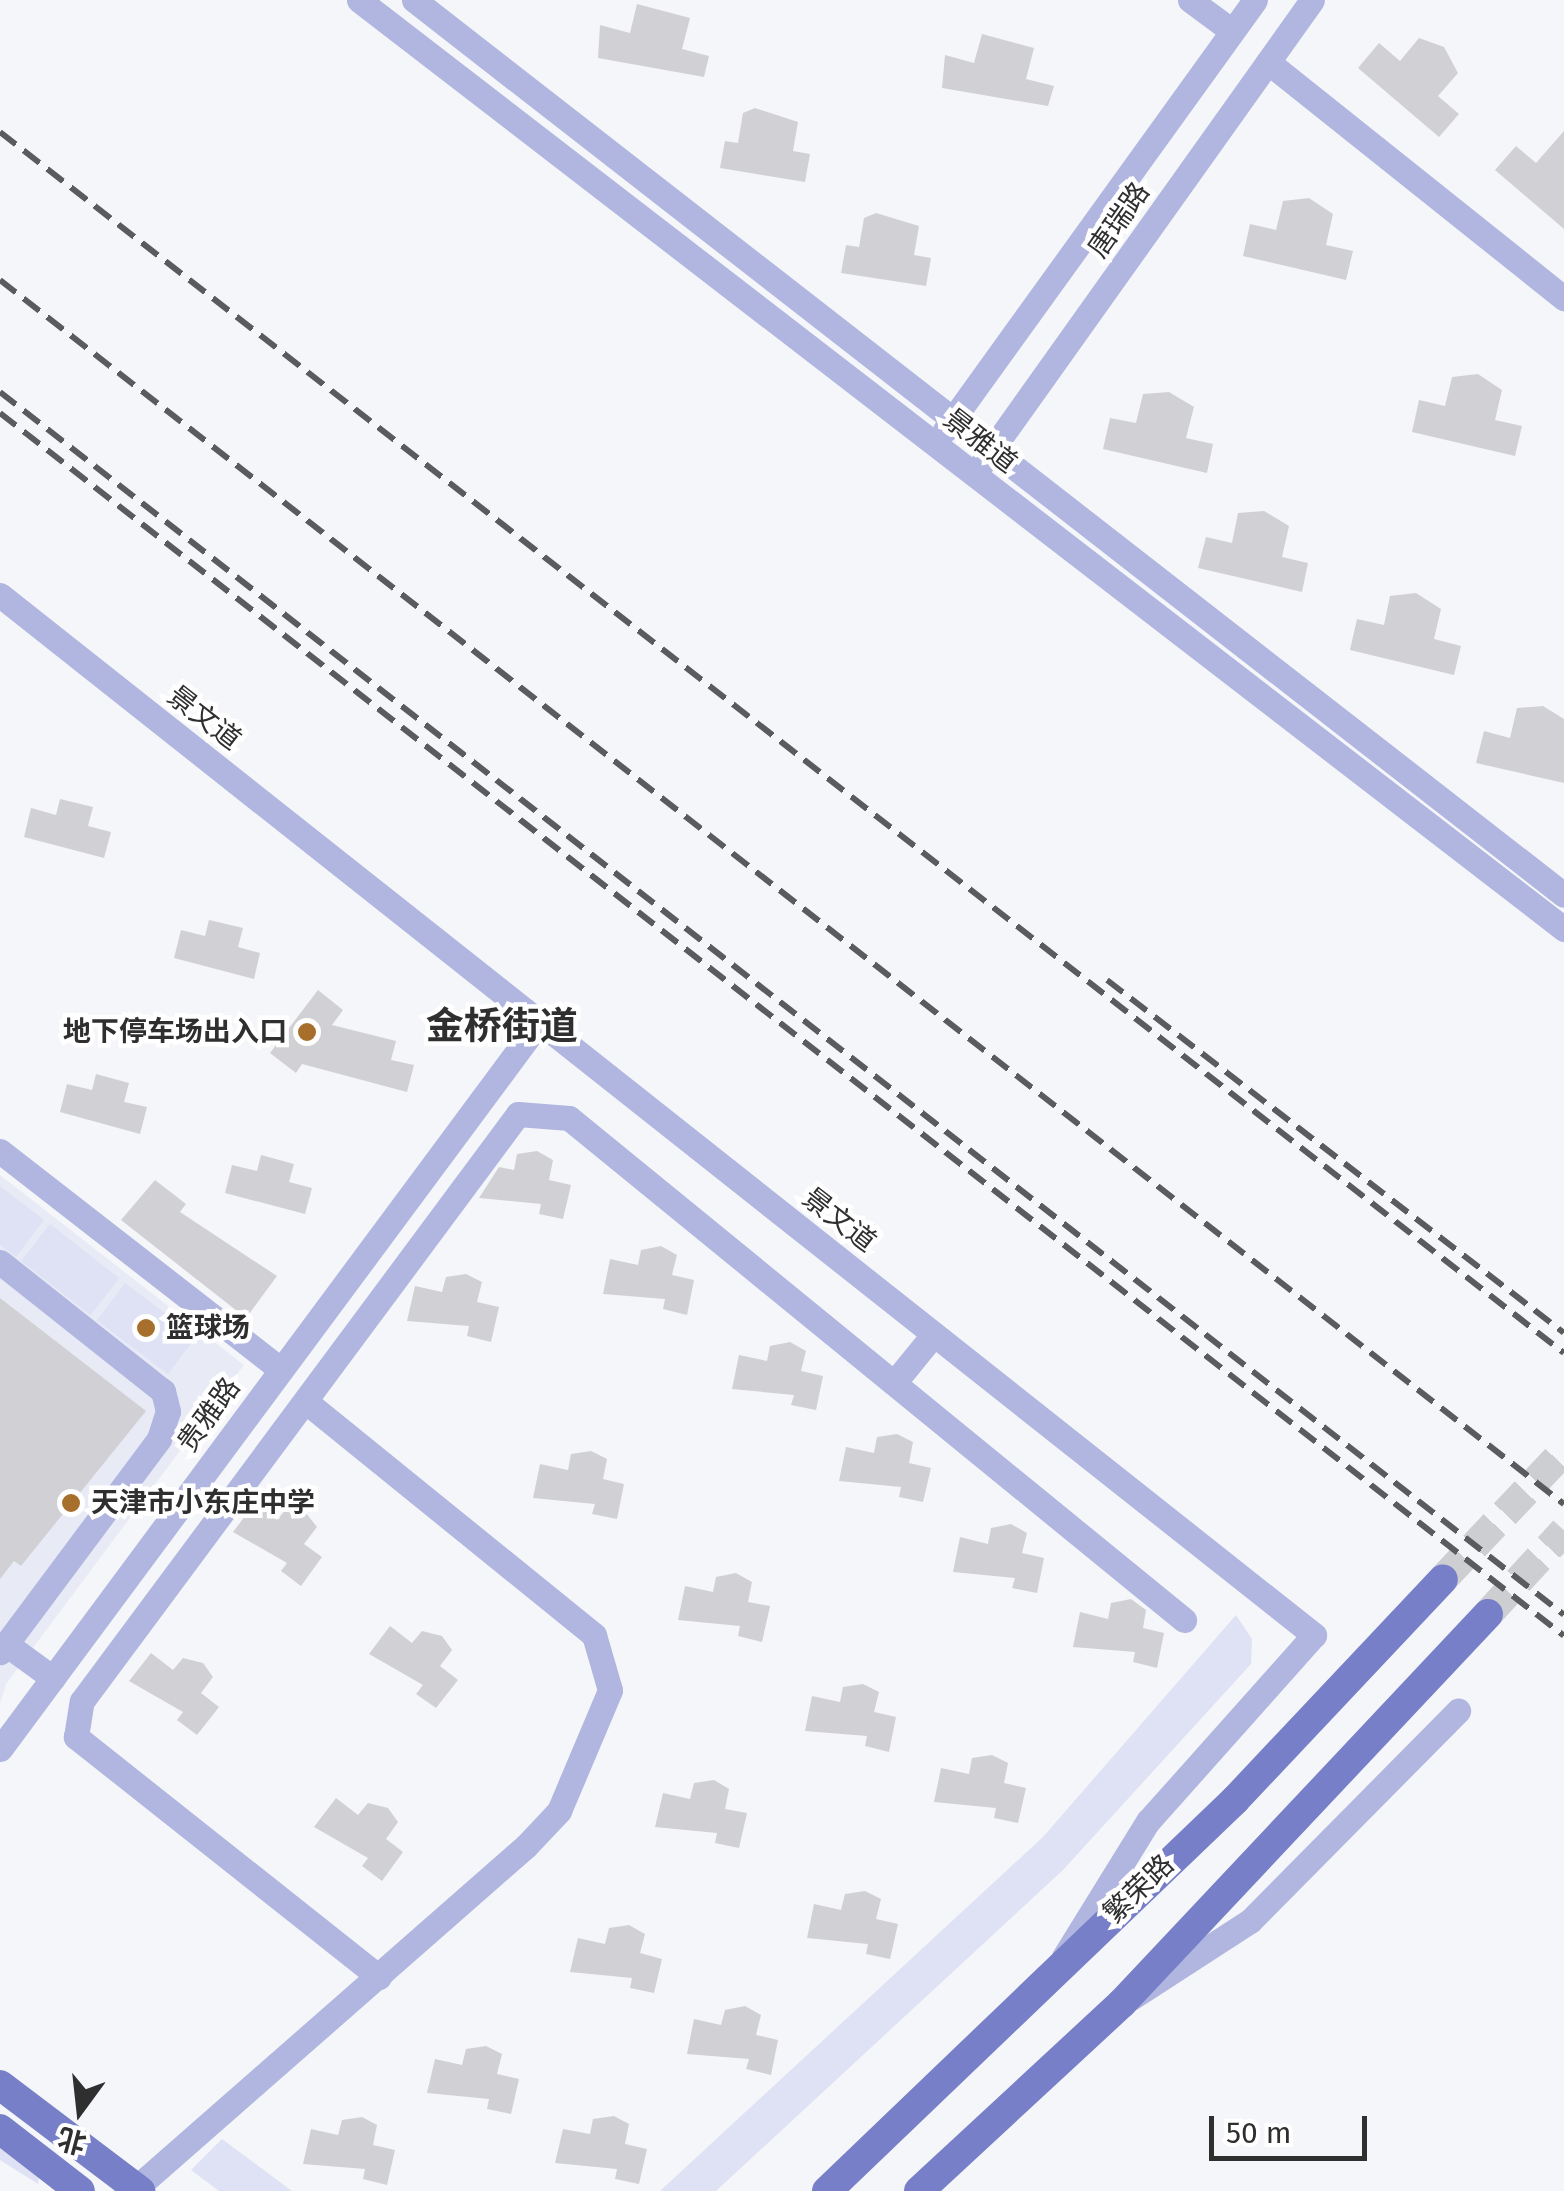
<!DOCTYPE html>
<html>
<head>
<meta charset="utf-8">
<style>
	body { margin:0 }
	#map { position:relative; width:1564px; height:2191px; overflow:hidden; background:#f5f6f9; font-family:"Fira Sans","Noto Sans SC",sans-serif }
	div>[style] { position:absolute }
	.built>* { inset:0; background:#e8ebf5 }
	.green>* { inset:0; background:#dfe2f4; transform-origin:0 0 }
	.building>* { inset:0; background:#d1d1d5 }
	.major-tunnel>* { height:30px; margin-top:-15px; transform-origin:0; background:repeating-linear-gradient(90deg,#cdced1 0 30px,transparent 0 45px) }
	.minor>* { height:25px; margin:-12.5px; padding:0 12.5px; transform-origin:12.5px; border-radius:12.5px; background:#b0b6df }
	.major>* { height:30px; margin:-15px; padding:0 15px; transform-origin:15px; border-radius:15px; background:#767fc7 }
	.rail>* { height:6px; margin-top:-3px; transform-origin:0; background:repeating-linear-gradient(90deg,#5a5b5c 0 20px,transparent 0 30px) }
	.dots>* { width:28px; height:28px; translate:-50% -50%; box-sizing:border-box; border:5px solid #fff; border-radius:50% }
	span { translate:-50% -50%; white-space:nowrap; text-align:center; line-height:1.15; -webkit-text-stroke:9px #fff; paint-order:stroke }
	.street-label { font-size:28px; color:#2f2f30 }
	.poi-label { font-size:28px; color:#2f2f30; font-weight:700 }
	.right { translate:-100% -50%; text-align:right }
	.left { translate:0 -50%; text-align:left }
	.district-label { font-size:38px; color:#2f2f30; font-weight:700 }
	.north { position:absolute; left:30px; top:2061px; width:100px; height:100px; -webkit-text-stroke:8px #fff; paint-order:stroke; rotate:195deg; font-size:28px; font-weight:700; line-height:40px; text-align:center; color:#2f2f30 }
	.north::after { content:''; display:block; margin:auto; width:35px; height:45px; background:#2f2f30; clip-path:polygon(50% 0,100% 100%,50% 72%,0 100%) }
	.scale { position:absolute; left:1209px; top:2116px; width:158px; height:45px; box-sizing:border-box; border:5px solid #2f2f30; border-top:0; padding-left:12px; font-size:30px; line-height:35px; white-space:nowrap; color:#2f2f30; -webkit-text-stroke:8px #fff; paint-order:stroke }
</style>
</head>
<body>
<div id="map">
	<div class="built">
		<i style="clip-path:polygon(0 1175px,244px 1365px,6px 1684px,0 1704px)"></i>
	</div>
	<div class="green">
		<i style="clip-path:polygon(0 1186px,44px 1220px,16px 1257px,0 1245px)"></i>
		<i style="left:50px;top:1224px;width:88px;height:47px;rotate:38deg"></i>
		<i style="left:125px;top:1283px;width:89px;height:47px;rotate:37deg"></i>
		<i style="clip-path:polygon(1236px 1615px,1252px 1639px,1251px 1664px,1063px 1870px,716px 2191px,660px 2191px,1043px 1837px)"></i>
		<i style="clip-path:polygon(222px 2139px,292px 2191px,219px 2191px,191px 2170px)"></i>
		<i style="clip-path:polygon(0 2147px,39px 2176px,38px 2184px,0 2160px)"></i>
	</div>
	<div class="building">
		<i style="clip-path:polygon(637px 4px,690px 18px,682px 49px,709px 56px,704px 77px,598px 58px,600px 25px,630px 33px)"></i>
		<i style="clip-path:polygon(982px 34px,1034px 48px,1026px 79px,1054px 86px,1048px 106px,942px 88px,945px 55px,974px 63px)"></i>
		<i style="clip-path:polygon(1419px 38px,1444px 47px,1458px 73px,1438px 96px,1459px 114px,1439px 137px,1358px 68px,1379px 43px,1400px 61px)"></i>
		<i style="clip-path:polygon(755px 108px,798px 122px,793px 151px,810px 154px,805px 182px,720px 168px,725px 141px,738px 143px,743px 113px)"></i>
		<i style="clip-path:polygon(1564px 131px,1564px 229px,1495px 170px,1516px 146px,1536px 163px)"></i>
		<i style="clip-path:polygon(1309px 198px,1333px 214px,1326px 245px,1353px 251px,1346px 280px,1243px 256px,1250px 224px,1276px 230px,1283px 201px)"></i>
		<i style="clip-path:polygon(876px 213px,919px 226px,914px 255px,931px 258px,926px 286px,841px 273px,846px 245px,859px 247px,864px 218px)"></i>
		<i style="clip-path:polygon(1478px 374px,1502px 390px,1495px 420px,1522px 426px,1515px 456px,1412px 432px,1419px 400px,1445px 406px,1452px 377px)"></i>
		<i style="clip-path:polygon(1169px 392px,1194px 407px,1186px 438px,1213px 444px,1207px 473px,1103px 449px,1110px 418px,1136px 423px,1143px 394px)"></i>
		<i style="clip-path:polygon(1264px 511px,1289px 526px,1282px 557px,1308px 563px,1302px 592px,1198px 568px,1206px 537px,1232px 543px,1238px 513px)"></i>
		<i style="clip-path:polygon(1416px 593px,1441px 609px,1434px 639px,1461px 646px,1454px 675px,1350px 650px,1357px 619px,1384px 625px,1390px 596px)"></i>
		<i style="clip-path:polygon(1543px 706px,1564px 719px,1564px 783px,1476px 763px,1484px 731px,1510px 738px,1517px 708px)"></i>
		<i style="clip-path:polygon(60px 799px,93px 807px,88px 826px,111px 832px,104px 858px,24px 837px,31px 808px,56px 815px)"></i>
		<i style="clip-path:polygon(209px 920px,243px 928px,238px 947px,260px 953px,254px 979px,174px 958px,181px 930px,205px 936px)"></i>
		<i style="clip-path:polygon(318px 990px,343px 1010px,332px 1025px,396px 1041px,391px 1060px,414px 1065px,407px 1092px,302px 1064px,296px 1073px,270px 1053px)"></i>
		<i style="clip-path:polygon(96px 1074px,129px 1083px,124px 1102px,147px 1107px,140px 1134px,60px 1112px,67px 1084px,92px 1090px)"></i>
		<i style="clip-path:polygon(537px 1151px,553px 1160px,549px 1180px,571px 1185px,563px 1219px,539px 1214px,541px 1204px,479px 1198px,499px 1167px,514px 1170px,517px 1154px)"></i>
		<i style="clip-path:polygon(261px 1155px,294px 1164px,289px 1182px,312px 1188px,305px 1214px,225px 1193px,232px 1165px,257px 1171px)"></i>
		<i style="clip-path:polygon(155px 1180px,186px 1204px,180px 1212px,277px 1276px,246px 1318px,121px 1220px)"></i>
		<i style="clip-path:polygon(661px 1246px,677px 1255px,672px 1275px,694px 1280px,687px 1315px,663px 1309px,665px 1299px,603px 1294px,610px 1259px,638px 1265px,641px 1250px)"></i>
		<i style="clip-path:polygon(466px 1274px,482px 1282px,477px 1302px,499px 1307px,491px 1342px,467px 1336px,469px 1326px,407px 1321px,415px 1286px,442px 1292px,446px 1277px)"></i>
		<i style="clip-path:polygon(0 1298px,146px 1411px,21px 1566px,14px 1561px,0 1579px)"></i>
		<i style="clip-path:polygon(790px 1342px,806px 1351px,801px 1371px,823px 1376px,816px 1410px,791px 1405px,794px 1395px,732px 1389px,739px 1355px,767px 1361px,770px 1346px)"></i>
		<i style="clip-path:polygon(897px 1434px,913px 1442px,909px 1463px,931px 1468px,923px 1502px,899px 1497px,901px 1487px,839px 1481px,846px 1447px,874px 1453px,877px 1437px)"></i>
		<i style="clip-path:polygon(591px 1451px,607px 1459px,603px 1479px,624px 1484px,617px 1519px,592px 1514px,595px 1504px,533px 1498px,540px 1464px,568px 1470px,571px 1454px)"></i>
		<i style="clip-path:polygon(255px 1503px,277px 1520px,287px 1508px,306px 1513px,317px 1527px,304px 1544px,322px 1557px,301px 1586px,281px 1571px,287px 1563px,233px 1532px)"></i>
		<i style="clip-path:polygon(1011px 1524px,1027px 1533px,1022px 1553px,1044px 1558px,1037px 1593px,1012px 1588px,1015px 1578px,953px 1572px,960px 1537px,988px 1544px,991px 1528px)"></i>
		<i style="clip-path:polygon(736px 1573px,752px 1582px,748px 1602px,770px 1606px,762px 1642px,738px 1636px,740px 1626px,678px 1620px,685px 1586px,713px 1592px,716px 1577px)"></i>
		<i style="clip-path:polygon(1131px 1599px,1146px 1610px,1143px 1628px,1164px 1633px,1157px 1668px,1133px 1662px,1135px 1652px,1073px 1647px,1080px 1612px,1108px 1619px,1111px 1603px)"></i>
		<i style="clip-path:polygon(390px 1626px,412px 1643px,422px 1631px,442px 1636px,452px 1650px,440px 1666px,458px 1680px,436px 1708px,416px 1694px,423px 1685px,369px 1654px)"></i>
		<i style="clip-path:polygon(151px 1653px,173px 1670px,183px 1658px,203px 1663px,213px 1677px,201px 1693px,219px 1707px,197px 1735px,177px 1720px,183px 1712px,129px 1681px)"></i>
		<i style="clip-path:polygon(863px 1684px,879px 1692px,874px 1712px,896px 1717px,889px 1752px,865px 1746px,867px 1736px,805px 1731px,812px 1696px,840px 1702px,843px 1687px)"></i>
		<i style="clip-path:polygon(992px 1755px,1008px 1763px,1004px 1783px,1026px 1788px,1018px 1823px,994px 1818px,996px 1808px,934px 1802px,941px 1768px,969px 1774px,972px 1758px)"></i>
		<i style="clip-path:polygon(714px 1780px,729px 1789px,725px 1809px,747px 1813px,739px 1848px,715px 1843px,717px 1833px,655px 1827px,663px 1793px,690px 1799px,694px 1783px)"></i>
		<i style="clip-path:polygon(336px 1798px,358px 1815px,368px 1803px,388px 1808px,398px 1822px,386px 1839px,403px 1852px,382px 1881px,362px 1866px,368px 1858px,314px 1827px)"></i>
		<i style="clip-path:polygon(865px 1891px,881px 1899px,876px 1919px,898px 1924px,890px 1959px,866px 1954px,868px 1944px,807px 1938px,814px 1904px,841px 1910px,845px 1894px)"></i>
		<i style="clip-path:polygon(629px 1925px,645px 1934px,640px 1953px,662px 1959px,654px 1993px,630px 1988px,632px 1978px,570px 1972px,578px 1938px,605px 1944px,609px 1928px)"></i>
		<i style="clip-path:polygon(745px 2006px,761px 2015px,756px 2035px,778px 2040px,771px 2075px,746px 2069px,749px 2059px,687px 2054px,694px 2019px,721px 2025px,725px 2010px)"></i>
		<i style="clip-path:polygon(486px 2046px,502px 2054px,497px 2074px,519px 2079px,511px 2114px,487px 2109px,489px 2099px,427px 2093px,435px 2059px,462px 2065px,466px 2049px)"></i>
		<i style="clip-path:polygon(614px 2116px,629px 2124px,625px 2144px,647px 2149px,639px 2184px,615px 2179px,617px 2169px,555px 2163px,563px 2129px,590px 2134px,593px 2119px)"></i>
		<i style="clip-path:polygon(362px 2117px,377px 2125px,373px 2145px,395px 2150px,387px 2185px,363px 2179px,365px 2169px,303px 2164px,311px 2129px,338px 2135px,342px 2120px)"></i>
	</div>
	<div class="major-tunnel">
		<i style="left:1443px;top:1579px;width:176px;rotate:-46.6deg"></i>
		<i style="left:1488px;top:1614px;width:113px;rotate:-47.5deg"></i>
	</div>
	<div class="minor">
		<i style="left:359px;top:0;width:1522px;rotate:37.63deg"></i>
		<i style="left:414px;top:0;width:1457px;rotate:37.89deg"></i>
		<i style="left:1190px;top:0;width:52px;rotate:36.4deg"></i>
		<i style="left:1268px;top:62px;width:379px;rotate:38.6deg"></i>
		<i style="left:945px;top:430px;width:530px;rotate:-54.21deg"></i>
		<i style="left:983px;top:462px;width:567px;rotate:-54.54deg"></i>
		<i style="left:0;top:595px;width:1676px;rotate:38.36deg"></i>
		<i style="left:1314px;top:1635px;width:249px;rotate:131.7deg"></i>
		<i style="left:1148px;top:1821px;width:160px;rotate:121.7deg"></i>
		<i style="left:0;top:1151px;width:355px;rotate:37.9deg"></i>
		<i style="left:0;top:1262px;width:208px;rotate:38.4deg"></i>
		<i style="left:163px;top:1391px;width:21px;rotate:76deg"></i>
		<i style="left:168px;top:1411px;width:29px;rotate:108deg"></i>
		<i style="left:159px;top:1439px;width:266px;rotate:126.7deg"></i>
		<i style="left:894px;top:1383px;width:63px;rotate:-50.8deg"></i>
		<i style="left:6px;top:1644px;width:58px;rotate:35.9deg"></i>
		<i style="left:0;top:1749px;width:906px;rotate:-53.43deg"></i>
		<i style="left:379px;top:1977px;width:387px;rotate:-141.6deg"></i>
		<i style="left:76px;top:1737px;width:36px;rotate:-81deg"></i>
		<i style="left:82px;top:1701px;width:731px;rotate:-53.4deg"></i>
		<i style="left:518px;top:1114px;width:51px;rotate:4.5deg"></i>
		<i style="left:569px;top:1118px;width:794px;rotate:39.22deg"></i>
		<i style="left:1131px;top:1998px;width:142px;rotate:-32.9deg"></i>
		<i style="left:1250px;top:1921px;width:296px;rotate:-45.3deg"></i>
		<i style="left:136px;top:2188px;width:519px;rotate:-41.25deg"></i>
		<i style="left:526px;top:1846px;width:48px;rotate:-46.7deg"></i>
		<i style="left:559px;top:1811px;width:131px;rotate:-67.1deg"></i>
		<i style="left:610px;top:1690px;width:57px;rotate:-106.2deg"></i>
		<i style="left:594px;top:1635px;width:365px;rotate:-141deg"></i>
	</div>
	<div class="major">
		<i style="left:0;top:2085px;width:176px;rotate:37.1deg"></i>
		<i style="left:0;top:2129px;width:101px;rotate:37.8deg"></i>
		<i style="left:827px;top:2191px;width:565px;rotate:-43.78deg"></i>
		<i style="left:1235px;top:1800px;width:303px;rotate:-46.7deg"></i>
		<i style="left:919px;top:2191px;width:277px;rotate:-42.8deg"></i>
		<i style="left:1122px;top:2003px;width:534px;rotate:-46.74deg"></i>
	</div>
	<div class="rail">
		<i style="left:0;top:132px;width:1984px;rotate:37.98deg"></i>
		<i style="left:0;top:280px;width:1986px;rotate:38.05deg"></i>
		<i style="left:0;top:392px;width:1985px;rotate:38.02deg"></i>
		<i style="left:0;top:413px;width:1985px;rotate:38.02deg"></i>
		<i style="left:1107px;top:980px;width:577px;rotate:37.68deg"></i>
	</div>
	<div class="dots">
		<i style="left:307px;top:1032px;background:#a76f2c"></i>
		<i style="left:146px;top:1328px;background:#a76f2c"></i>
		<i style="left:71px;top:1503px;background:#a76f2c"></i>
	</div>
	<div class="street-label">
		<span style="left:1119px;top:220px;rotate:-55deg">唐瑞路</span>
		<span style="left:980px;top:441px;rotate:38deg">景雅道</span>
		<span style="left:204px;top:718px;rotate:38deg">景文道</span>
		<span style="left:839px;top:1220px;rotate:38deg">景文道</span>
		<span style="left:209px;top:1415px;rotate:-54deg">贵雅路</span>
		<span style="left:1139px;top:1889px;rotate:-44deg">繁荣路</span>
	</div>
	<div class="poi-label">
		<span class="right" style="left:287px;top:1032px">地下停车场出入口</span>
		<span class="left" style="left:166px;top:1328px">篮球场</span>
		<span class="left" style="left:91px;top:1503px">天津市小东庄中学</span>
	</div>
	<div class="district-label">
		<span style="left:502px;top:1027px">金桥街道</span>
	</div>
	<div class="north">北</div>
	<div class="scale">50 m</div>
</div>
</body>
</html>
